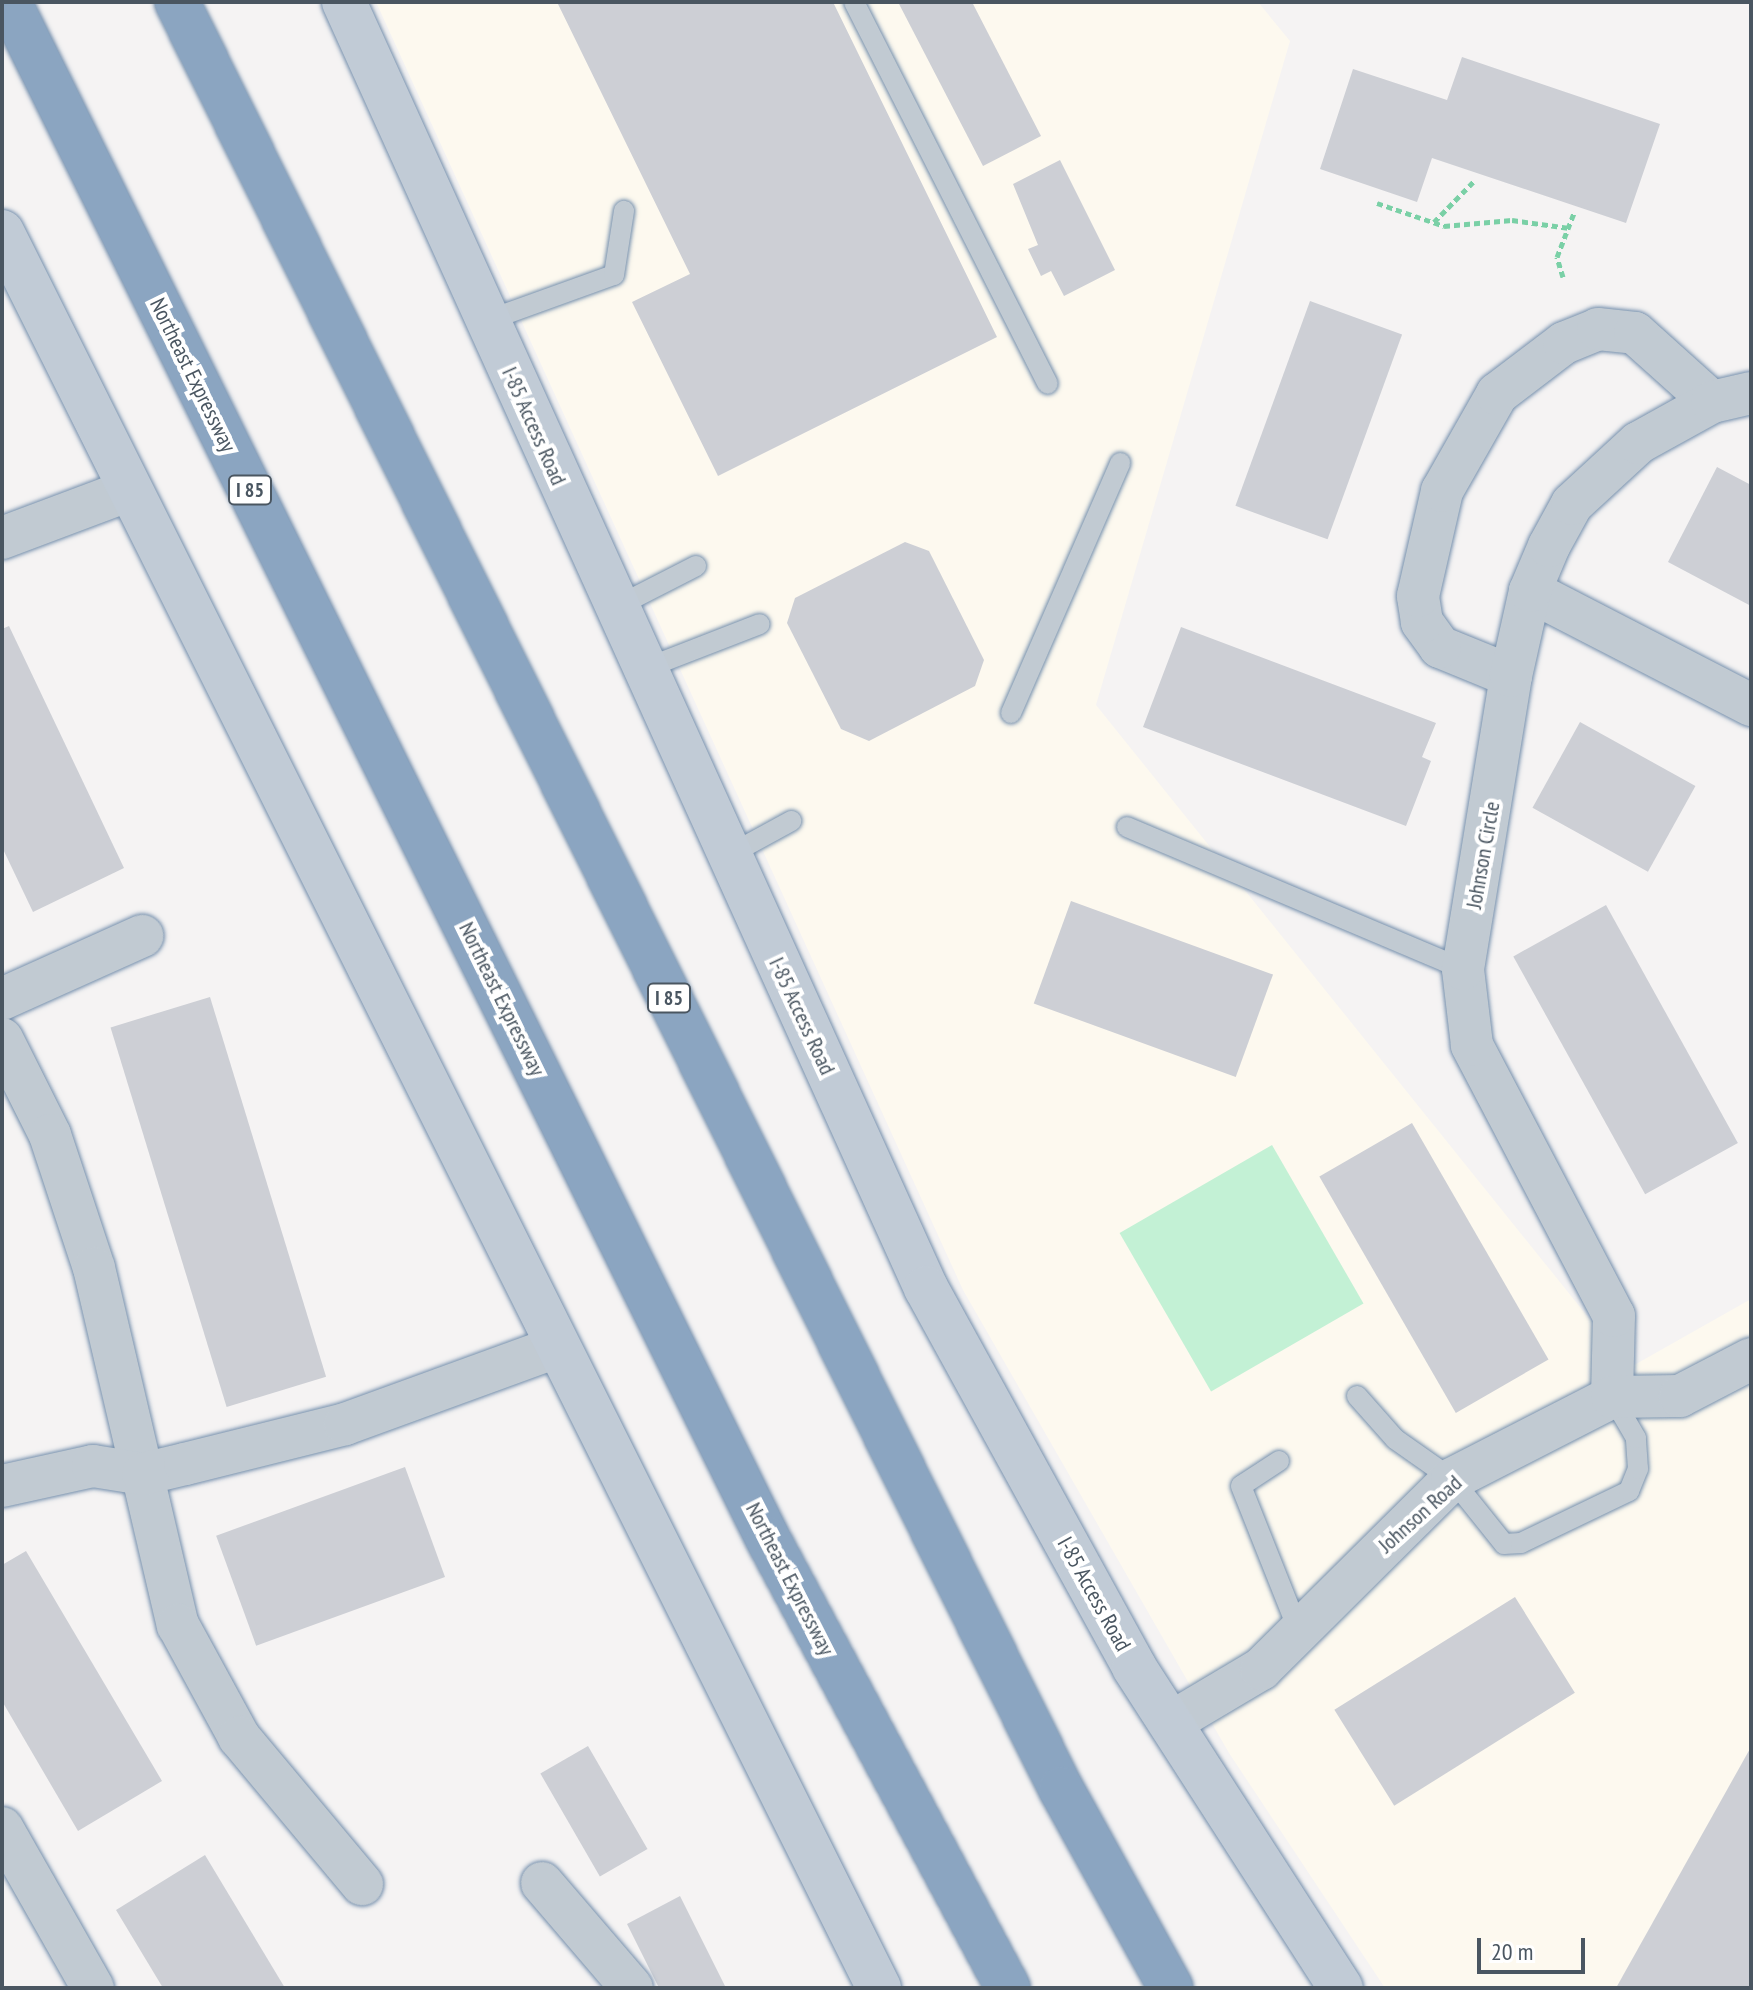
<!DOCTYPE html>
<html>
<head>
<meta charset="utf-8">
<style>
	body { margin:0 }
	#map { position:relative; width:1753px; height:1990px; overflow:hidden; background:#f5f3f3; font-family:"PT Sans Narrow",sans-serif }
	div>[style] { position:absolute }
	.commercial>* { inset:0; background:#fdf9ef }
	.green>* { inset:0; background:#c3f1d5; transform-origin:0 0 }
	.building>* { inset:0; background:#cdcfd5; transform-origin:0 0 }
	.path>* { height:5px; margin-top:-2.5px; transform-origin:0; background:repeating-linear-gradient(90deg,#7ad0a6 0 6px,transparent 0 10px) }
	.roads { filter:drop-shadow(0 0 2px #7690ad) drop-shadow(0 0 2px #7690ad) }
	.service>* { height:20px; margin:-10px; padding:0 10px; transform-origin:10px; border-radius:10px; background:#c1cad2 }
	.minor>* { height:42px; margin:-21px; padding:0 21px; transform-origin:21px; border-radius:21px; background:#c1cad2 }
	.secondary>* { height:44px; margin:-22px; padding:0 22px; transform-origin:22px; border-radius:22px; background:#c1cbd6 }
	.motorway>* { height:44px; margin:-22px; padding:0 22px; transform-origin:22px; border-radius:22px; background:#8ba5c1 }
	span { translate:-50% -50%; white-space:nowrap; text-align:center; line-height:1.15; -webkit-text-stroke:8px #fff; paint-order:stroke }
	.shield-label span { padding:2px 6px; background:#fff; border:2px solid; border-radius:6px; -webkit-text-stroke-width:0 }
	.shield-label { font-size:20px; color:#4a5661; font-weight:700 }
	.street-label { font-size:22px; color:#4a5661 }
	.frame { position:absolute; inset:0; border:4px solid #4a5661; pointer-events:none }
	.scale { position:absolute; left:1477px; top:1938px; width:108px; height:36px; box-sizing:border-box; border:4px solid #4a5661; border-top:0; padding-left:10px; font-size:24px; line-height:28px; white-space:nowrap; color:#4a5661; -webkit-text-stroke:6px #fff; paint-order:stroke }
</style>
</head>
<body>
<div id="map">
	<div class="commercial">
		<i style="clip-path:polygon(376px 2px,1258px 2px,1290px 41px,1096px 705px,1629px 1368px,1751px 1299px,1751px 1988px,1385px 1988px,1229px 1753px,963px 1290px)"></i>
	</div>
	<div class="green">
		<i style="left:1272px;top:1145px;width:183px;height:176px;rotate:60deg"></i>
	</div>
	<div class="building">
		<i style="clip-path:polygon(557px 2px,833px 2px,997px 337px,718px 476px,632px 302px,690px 274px)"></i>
		<i style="clip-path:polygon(898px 2px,972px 2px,1041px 136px,983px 166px)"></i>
		<i style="clip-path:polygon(1462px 57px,1660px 124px,1626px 223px,1432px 158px,1417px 202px,1320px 169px,1353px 69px,1447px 100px)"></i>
		<i style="clip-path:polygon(1060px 160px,1115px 270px,1064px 296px,1051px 271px,1041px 276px,1028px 249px,1038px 245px,1013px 184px)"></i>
		<i style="left:1310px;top:301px;width:98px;height:218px;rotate:20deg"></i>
		<i style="clip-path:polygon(1717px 467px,1751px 485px,1751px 606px,1668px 562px)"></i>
		<i style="clip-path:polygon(905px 542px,929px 551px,984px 660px,975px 686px,869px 741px,841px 729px,787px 623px,795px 598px)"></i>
		<i style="clip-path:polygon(9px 626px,124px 868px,33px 912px,2px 847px,2px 629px)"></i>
		<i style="clip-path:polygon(1181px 627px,1436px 723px,1422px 757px,1431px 761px,1406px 826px,1143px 727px)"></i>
		<i style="left:1580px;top:722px;width:132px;height:98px;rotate:29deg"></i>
		<i style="left:1071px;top:901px;width:215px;height:109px;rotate:20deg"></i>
		<i style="left:1606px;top:905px;width:272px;height:106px;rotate:61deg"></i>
		<i style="left:210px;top:997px;width:397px;height:104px;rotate:73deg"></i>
		<i style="left:1412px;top:1123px;width:273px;height:107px;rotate:60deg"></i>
		<i style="left:405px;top:1467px;width:117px;height:201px;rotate:70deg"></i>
		<i style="clip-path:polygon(26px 1551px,162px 1781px,78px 1831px,2px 1701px,2px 1565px)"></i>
		<i style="left:1515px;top:1597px;width:113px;height:213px;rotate:58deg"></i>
		<i style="left:588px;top:1746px;width:119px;height:55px;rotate:60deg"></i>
		<i style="clip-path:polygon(1751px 1747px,1751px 1988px,1616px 1988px)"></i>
		<i style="clip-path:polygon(205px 1855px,285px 1988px,163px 1988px,116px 1910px)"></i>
		<i style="clip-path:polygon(680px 1896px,726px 1988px,659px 1988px,627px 1924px)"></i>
	</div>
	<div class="path">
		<i style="left:1377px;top:203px;width:71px;rotate:18.9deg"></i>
		<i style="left:1444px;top:226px;width:68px;rotate:-5deg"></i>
		<i style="left:1512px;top:220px;width:58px;rotate:8deg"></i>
		<i style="left:1434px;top:222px;width:57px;rotate:-45.7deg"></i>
		<i style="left:1563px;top:277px;width:21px;rotate:-107deg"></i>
		<i style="left:1557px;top:257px;width:47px;rotate:-68.9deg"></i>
	</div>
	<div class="roads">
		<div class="service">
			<i style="left:854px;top:2px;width:428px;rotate:63.1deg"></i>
			<i style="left:486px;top:321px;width:136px;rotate:-19.8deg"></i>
			<i style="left:614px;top:275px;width:65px;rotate:-81.1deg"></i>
			<i style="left:616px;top:607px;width:90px;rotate:-27.1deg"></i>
			<i style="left:644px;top:669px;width:124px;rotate:-21.2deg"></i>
			<i style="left:1011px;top:713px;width:273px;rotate:-66.4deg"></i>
			<i style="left:1127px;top:827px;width:365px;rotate:22.9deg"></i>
			<i style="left:729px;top:855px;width:71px;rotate:-28.7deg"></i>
			<i style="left:1357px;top:1396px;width:57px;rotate:48.5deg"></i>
			<i style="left:1395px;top:1439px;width:70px;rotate:35.1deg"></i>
			<i style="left:1452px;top:1479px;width:83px;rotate:51.3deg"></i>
			<i style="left:1504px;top:1544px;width:17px;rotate:-3deg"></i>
			<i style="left:1521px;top:1543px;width:120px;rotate:-25.7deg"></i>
			<i style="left:1629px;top:1491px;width:24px;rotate:-68deg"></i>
			<i style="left:1638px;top:1469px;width:31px;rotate:-94deg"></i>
			<i style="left:1636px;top:1438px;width:48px;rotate:-120.3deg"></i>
			<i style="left:1279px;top:1461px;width:45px;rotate:146.7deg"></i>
			<i style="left:1241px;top:1486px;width:159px;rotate:68.3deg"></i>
		</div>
		<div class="minor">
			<i style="left:2px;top:538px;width:137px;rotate:-20.6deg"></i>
			<i style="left:1530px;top:591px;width:249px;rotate:27.3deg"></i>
			<i style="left:1511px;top:676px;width:77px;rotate:-157.8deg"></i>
			<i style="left:1440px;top:647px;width:31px;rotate:-126deg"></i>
			<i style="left:1422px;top:622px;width:26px;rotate:-99deg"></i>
			<i style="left:1418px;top:596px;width:108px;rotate:-77.1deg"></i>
			<i style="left:1442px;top:491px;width:112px;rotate:-60.4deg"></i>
			<i style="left:1497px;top:394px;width:84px;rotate:-37.3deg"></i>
			<i style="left:1564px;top:343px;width:37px;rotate:-22deg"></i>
			<i style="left:1598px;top:329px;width:37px;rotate:6deg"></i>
			<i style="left:1635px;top:333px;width:103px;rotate:41.9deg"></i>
			<i style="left:2px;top:999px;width:154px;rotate:-24.2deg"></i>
			<i style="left:2px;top:1039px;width:107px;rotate:63.4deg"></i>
			<i style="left:50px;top:1135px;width:140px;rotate:71.7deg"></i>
			<i style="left:94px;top:1268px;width:367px;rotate:76.8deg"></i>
			<i style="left:178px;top:1625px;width:128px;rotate:61.4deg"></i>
			<i style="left:239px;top:1737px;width:192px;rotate:50.1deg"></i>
			<i style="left:1612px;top:1397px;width:81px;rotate:-88.6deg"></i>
			<i style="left:1614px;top:1316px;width:306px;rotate:-117.7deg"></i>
			<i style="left:1472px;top:1045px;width:77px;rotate:-96.8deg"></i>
			<i style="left:1463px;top:969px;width:297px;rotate:-80.7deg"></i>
			<i style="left:1511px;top:676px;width:87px;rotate:-77.4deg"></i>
			<i style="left:1530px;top:591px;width:49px;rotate:-67.1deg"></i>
			<i style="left:1549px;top:546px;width:48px;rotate:-61.3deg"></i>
			<i style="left:1572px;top:504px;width:90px;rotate:-42.7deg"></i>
			<i style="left:1638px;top:443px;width:85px;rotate:-29deg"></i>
			<i style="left:1712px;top:402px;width:40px;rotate:-13deg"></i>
			<i style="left:2px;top:1486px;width:93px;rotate:-12.4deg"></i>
			<i style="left:93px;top:1466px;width:51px;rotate:9.1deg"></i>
			<i style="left:143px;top:1474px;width:43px;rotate:-13.4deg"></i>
			<i style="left:185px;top:1464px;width:165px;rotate:-14deg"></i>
			<i style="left:345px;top:1424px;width:222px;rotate:-20deg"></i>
			<i style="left:1170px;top:1723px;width:106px;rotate:-30.7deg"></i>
			<i style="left:1261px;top:1669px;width:269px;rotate:-44.8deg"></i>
			<i style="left:1452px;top:1479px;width:180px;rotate:-27.1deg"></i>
			<i style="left:1612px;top:1397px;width:68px;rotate:-0.8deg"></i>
			<i style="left:1680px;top:1396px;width:80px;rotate:-27.5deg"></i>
			<i style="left:2px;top:1828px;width:184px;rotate:60.4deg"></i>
			<i style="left:542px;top:1883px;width:138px;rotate:49.4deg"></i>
		</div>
		<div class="secondary">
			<i style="left:344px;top:2px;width:1412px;rotate:65.65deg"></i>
			<i style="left:926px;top:1288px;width:432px;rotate:61.2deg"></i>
			<i style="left:1134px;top:1667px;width:382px;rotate:57.2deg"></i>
			<i style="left:2px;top:232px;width:1963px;rotate:63.46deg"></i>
		</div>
		<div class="motorway">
			<i style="left:9px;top:2px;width:1714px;rotate:63.72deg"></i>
			<i style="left:768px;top:1539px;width:509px;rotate:61.87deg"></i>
			<i style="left:177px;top:2px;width:1994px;rotate:63.68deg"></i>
			<i style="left:1061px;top:1789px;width:227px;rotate:61.1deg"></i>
		</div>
	</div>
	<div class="shield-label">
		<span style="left:250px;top:490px">I 85</span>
		<span style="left:669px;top:998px">I 85</span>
	</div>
	<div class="street-label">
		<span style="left:193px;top:375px;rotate:64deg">Northeast Expressway</span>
		<span style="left:534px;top:426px;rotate:66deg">I-85 Access Road</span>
		<span style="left:1483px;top:855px;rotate:-80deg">Johnson Circle</span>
		<span style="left:502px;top:999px;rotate:64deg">Northeast Expressway</span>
		<span style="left:802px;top:1016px;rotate:65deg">I-85 Access Road</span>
		<span style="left:1420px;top:1514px;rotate:-42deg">Johnson Road</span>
		<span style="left:790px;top:1579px;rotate:63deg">Northeast Expressway</span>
		<span style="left:1094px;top:1594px;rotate:61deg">I-85 Access Road</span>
	</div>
	<div class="frame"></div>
	<div class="scale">20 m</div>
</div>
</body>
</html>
